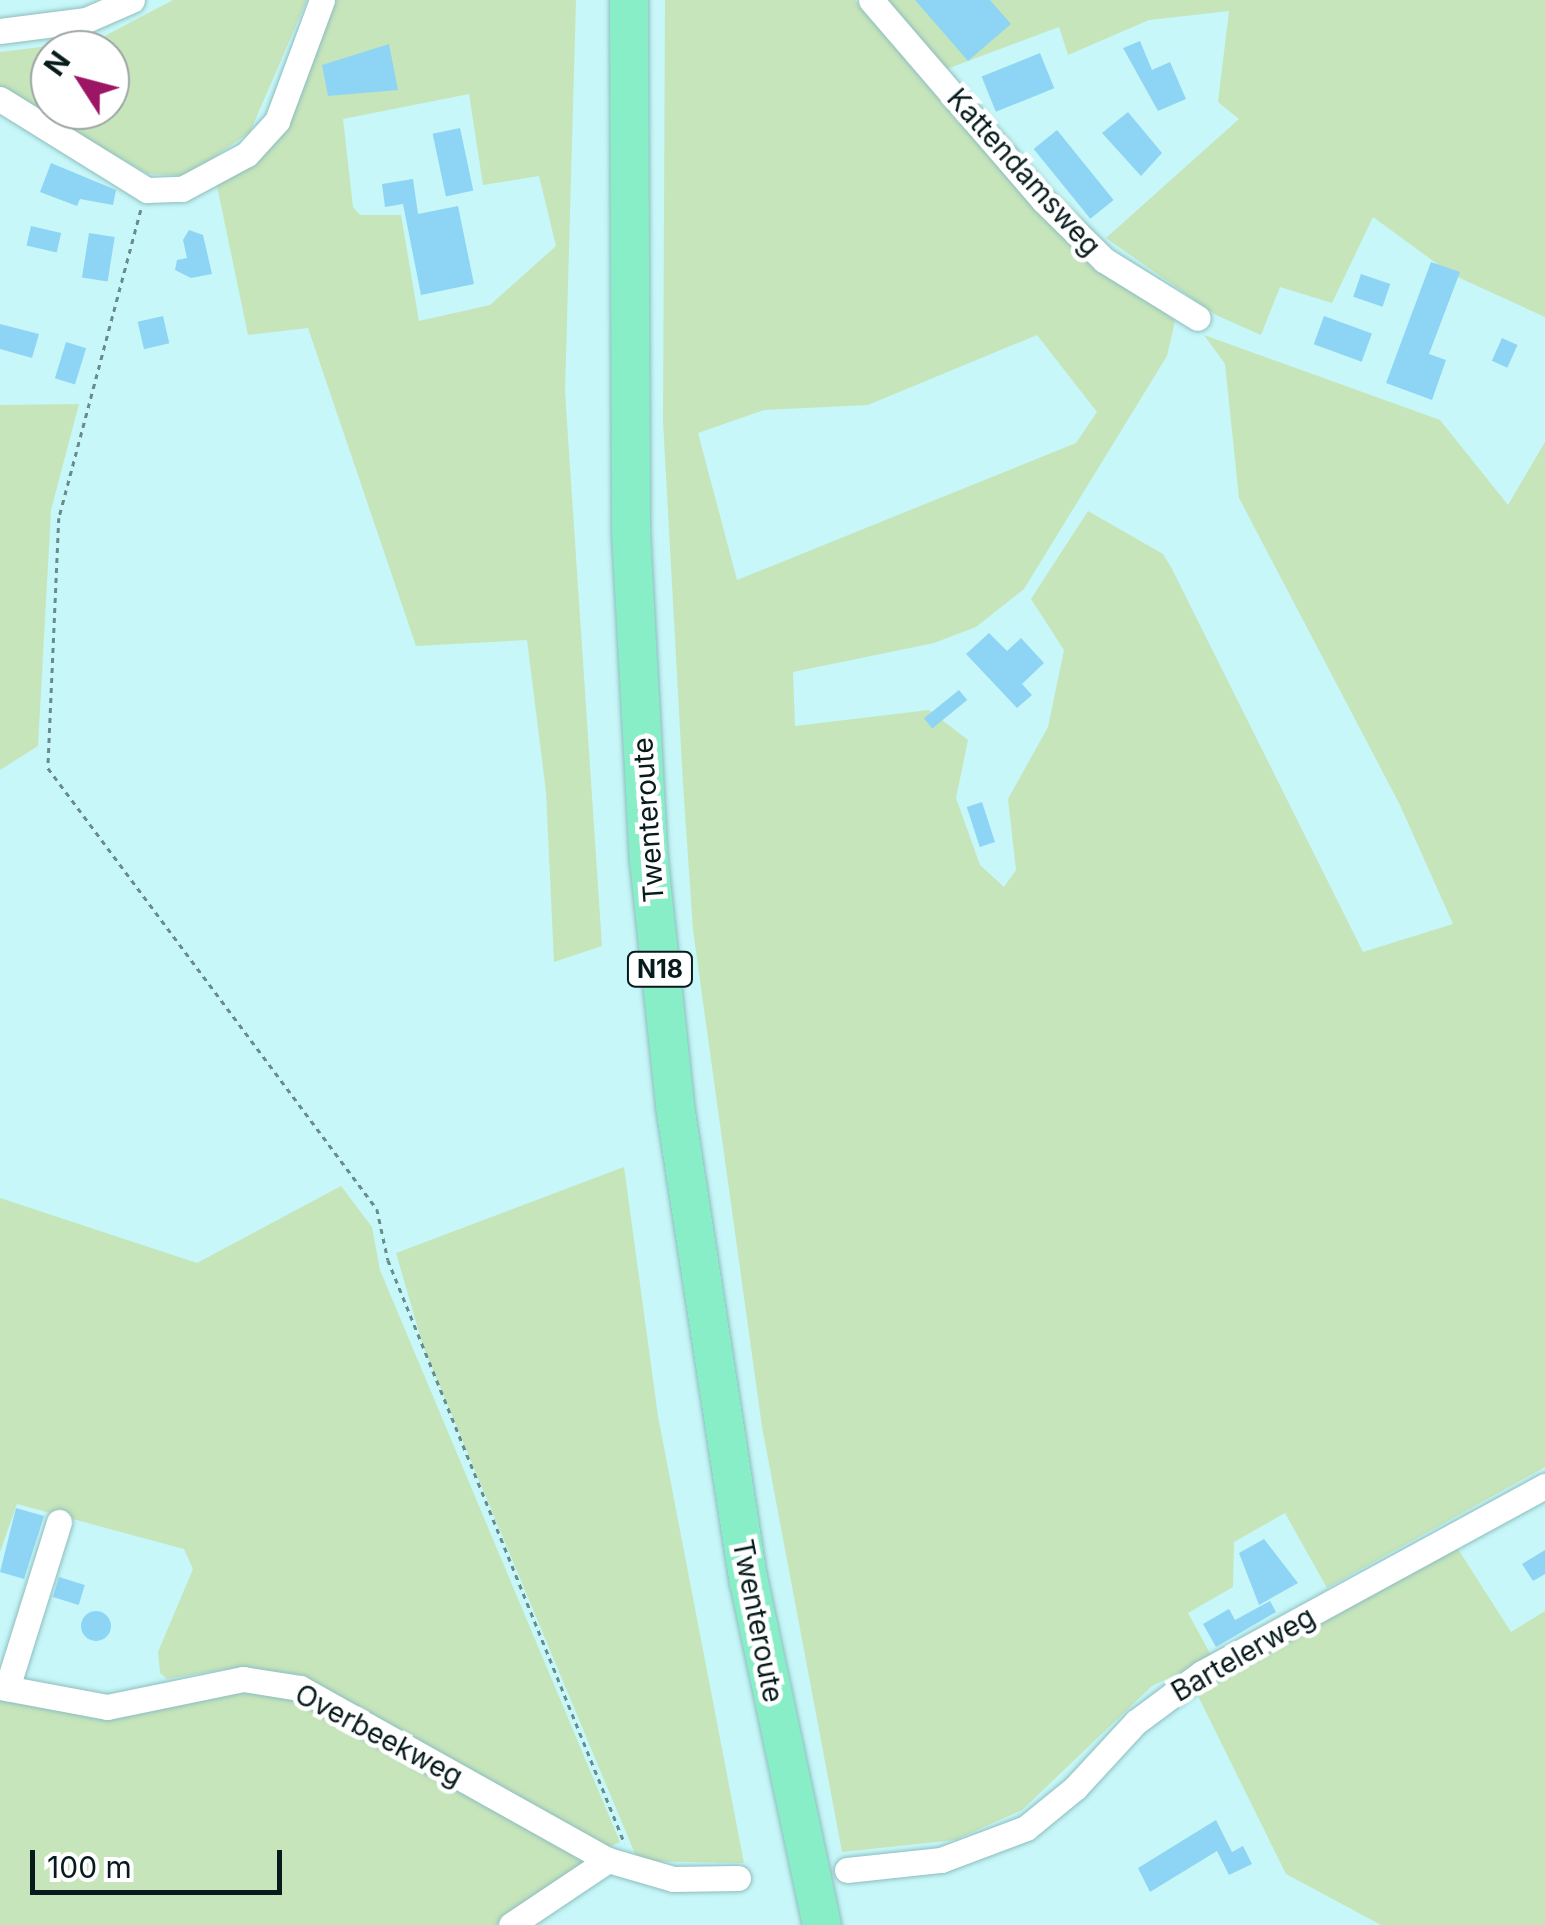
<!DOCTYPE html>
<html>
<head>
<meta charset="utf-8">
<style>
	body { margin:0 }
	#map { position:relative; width:1545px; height:1925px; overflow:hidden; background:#c7f7f8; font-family:Inter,sans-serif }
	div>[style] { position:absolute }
	.green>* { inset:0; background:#c6e5bb }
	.building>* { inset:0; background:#8ed5f5; transform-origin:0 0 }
	.round { border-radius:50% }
	.path>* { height:2.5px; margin-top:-1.25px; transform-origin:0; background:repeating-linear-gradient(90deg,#698b8c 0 5px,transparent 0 10px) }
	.roads { filter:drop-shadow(0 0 2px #8ebdbe) drop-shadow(0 0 2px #8ebdbe) }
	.minor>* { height:25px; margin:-12.5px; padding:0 12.5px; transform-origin:12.5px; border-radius:12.5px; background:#fff }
	.highway>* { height:38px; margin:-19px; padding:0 19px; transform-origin:19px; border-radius:19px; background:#88eec8 }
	span { translate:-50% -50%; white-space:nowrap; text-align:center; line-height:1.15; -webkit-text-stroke:9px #fff; paint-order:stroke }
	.shield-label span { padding:2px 8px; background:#fff; border:2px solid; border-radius:8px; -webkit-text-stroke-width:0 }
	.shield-label { font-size:25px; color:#081b1c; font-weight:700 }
	.street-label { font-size:28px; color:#081b1c }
	.north { position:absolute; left:30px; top:30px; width:100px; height:100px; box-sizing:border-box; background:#fff; border:2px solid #9ca4a4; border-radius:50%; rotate:306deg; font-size:28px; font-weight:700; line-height:40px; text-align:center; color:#081b1c }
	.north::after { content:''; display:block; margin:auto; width:35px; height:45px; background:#9d1666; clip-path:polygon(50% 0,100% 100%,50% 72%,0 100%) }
	.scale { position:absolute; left:30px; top:1850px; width:252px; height:45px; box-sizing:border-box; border:5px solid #081b1c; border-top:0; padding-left:12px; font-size:30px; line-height:35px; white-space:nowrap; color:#081b1c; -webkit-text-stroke:8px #fff; paint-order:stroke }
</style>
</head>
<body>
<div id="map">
	<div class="green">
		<i style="clip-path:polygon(evenodd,173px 0,307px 0,250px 132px,187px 176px,148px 174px,0 89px,0 52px,97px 40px,173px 0,50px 50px,110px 50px,110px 110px,50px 110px,50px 50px)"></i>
		<i style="clip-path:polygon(evenodd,328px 0,576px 0,565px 392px,602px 946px,554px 962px,546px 792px,527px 640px,416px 646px,308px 328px,248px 335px,216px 181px,250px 155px,328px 0,469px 94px,483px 185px,539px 176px,556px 246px,490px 305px,419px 321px,401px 215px,360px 215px,353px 207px,343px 119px,469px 94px)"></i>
		<i style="clip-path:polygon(evenodd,665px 0,855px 0,1039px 206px,1175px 321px,1167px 356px,1024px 589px,976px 627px,934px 643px,793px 672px,795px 726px,929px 710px,968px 740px,956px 798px,980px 865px,1004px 887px,1016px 870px,1008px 799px,1048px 727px,1064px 650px,1031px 599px,1088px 511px,1163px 554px,1171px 567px,1363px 952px,1453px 924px,1400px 805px,1239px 498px,1225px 364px,1204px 335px,1440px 420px,1508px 505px,1545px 442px,1545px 1467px,1327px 1588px,1285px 1513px,1234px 1542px,1233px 1587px,1188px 1613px,1212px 1657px,1152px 1686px,1022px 1810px,955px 1840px,842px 1852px,762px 1427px,693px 930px,683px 784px,663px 421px,665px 0,1037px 335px,1097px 412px,1076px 443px,737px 580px,698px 433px,764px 410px,868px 405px,1037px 335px)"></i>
		<i style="clip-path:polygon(882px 0,1545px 0,1545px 317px,1451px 274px,1373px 217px,1332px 303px,1280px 287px,1261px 335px,1216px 315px,1106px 238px,1239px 119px,1218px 102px,1229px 11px,1149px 20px,1068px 55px,1059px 27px,944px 70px)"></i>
		<i style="clip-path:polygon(79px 404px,51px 510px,38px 746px,0 770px,0 405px)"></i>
		<i style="clip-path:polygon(624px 1167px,658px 1416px,744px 1863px,638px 1861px,423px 1346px,396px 1253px)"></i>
		<i style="clip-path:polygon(341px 1186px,372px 1227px,380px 1270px,620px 1842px,609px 1847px,298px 1675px,238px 1667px,167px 1679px,160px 1673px,158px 1652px,193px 1569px,184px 1549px,17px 1504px,0 1552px,0 1198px,197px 1263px)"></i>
		<i style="clip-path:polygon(1456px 1546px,1511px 1632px,1545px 1611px,1545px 1925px,1381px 1925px,1286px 1874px,1197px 1694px)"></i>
		<i style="clip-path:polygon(282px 1687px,598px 1862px,497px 1925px,0 1925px,0 1690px,67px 1708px)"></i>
	</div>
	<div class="building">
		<i style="clip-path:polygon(915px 0,990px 0,1011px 24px,968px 61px)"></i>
		<i style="clip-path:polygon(1140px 41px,1152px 70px,1170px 62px,1186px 99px,1158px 111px,1123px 48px)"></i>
		<i style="clip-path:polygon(389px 44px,398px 90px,328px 96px,322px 65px)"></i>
		<i style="left:1040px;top:53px;width:38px;height:63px;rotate:68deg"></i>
		<i style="clip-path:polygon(1128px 112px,1162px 153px,1141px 176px,1102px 133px)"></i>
		<i style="left:460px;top:128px;width:64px;height:28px;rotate:78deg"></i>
		<i style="left:1057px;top:130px;width:90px;height:30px;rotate:51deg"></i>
		<i style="clip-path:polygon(51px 163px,116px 190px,113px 205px,80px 199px,77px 206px,40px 192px)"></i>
		<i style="clip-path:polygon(413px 179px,418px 214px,458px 206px,474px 284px,421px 295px,403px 204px,385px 207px,382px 184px)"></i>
		<i style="left:31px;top:226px;width:31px;height:20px;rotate:13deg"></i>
		<i style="clip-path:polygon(189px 230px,203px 235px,212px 274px,191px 278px,175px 270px,177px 260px,187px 258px,183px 240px)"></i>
		<i style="left:89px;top:233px;width:26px;height:45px;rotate:9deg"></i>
		<i style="clip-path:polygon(1431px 262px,1460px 272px,1429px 354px,1446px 360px,1432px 400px,1386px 383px)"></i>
		<i style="left:1361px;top:274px;width:31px;height:24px;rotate:19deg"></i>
		<i style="left:163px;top:316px;width:28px;height:26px;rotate:77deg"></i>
		<i style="left:1324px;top:316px;width:51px;height:30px;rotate:20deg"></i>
		<i style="clip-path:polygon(0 324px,39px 334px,32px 358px,0 349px)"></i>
		<i style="left:1502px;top:338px;width:17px;height:25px;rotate:24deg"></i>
		<i style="left:66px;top:342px;width:21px;height:38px;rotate:17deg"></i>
		<i style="clip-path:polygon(989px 633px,1007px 651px,1021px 638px,1044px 663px,1022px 684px,1032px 695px,1017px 708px,966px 654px)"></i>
		<i style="left:959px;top:690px;width:13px;height:45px;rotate:51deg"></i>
		<i style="left:982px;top:802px;width:42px;height:16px;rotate:72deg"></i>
		<i style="clip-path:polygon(16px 1508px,44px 1516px,24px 1579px,0 1572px)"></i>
		<i style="clip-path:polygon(1264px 1539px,1298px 1583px,1259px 1605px,1239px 1553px)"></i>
		<i style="clip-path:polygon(1545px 1550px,1545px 1574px,1533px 1581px,1522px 1564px)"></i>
		<i style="left:59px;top:1577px;width:27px;height:21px;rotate:17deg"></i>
		<i style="clip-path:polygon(1270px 1601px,1276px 1612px,1216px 1647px,1203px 1624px,1229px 1609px,1235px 1620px)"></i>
		<i class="round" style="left:81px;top:1611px;width:30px;height:30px"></i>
		<i style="clip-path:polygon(1216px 1820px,1232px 1852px,1243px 1846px,1252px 1864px,1229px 1875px,1217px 1851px,1150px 1892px,1138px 1868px)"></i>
	</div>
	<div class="path">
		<i style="left:141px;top:210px;width:319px;rotate:104.9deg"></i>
		<i style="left:59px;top:518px;width:250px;rotate:92.5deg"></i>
		<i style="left:48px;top:768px;width:550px;rotate:53.28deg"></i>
		<i style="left:377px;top:1209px;width:52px;rotate:77.8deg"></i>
		<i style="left:388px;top:1260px;width:630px;rotate:67.91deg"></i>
	</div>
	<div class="roads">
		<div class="minor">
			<i style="left:871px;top:0;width:264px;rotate:49.3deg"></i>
			<i style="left:1043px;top:200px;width:86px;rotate:44.5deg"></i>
			<i style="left:1104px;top:260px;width:110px;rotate:31.7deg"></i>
			<i style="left:0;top:31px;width:87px;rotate:-7.3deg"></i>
			<i style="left:86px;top:20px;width:50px;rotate:-23.5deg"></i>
			<i style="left:0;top:99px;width:173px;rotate:31.8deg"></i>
			<i style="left:147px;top:190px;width:35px;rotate:-2deg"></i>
			<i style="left:182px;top:189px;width:74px;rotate:-28.3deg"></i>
			<i style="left:247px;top:154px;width:45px;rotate:-47.7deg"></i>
			<i style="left:277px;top:121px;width:129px;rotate:-69.6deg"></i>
			<i style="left:0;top:1687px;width:109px;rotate:10.6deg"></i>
			<i style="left:107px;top:1707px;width:139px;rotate:-11.6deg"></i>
			<i style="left:243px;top:1679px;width:58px;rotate:9deg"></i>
			<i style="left:300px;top:1688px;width:353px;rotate:29.2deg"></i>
			<i style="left:608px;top:1860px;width:68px;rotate:16.3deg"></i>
			<i style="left:673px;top:1879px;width:65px;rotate:-0.9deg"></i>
			<i style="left:7px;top:1688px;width:174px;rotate:-72.6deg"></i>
			<i style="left:847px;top:1870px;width:95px;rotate:-6.1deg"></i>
			<i style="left:941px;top:1860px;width:91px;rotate:-20.6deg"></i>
			<i style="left:1026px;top:1828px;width:63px;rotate:-39.2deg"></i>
			<i style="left:1075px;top:1788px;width:90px;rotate:-47.3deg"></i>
			<i style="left:1136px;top:1722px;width:82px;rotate:-36.6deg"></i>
			<i style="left:1202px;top:1673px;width:391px;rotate:-28.6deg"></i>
			<i style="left:511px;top:1925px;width:117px;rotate:-33.8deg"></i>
		</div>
		<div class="highway">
			<i style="left:629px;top:0;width:532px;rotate:89.78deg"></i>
			<i style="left:631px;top:532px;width:329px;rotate:86.9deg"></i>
			<i style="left:649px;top:861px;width:246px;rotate:83.9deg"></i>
			<i style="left:675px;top:1106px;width:482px;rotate:81.2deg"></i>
			<i style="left:749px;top:1582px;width:351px;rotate:78deg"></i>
		</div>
	</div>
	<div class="shield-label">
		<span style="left:660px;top:969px">N18</span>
	</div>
	<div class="street-label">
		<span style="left:1024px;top:172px;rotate:48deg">Kattendamsweg</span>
		<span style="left:648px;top:820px;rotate:-94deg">Twenteroute</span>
		<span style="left:758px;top:1621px;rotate:79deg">Twenteroute</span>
		<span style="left:1243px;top:1654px;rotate:-30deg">Bartelerweg</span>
		<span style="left:379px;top:1735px;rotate:28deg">Overbeekweg</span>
	</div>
	<div class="north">N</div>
	<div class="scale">100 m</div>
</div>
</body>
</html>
